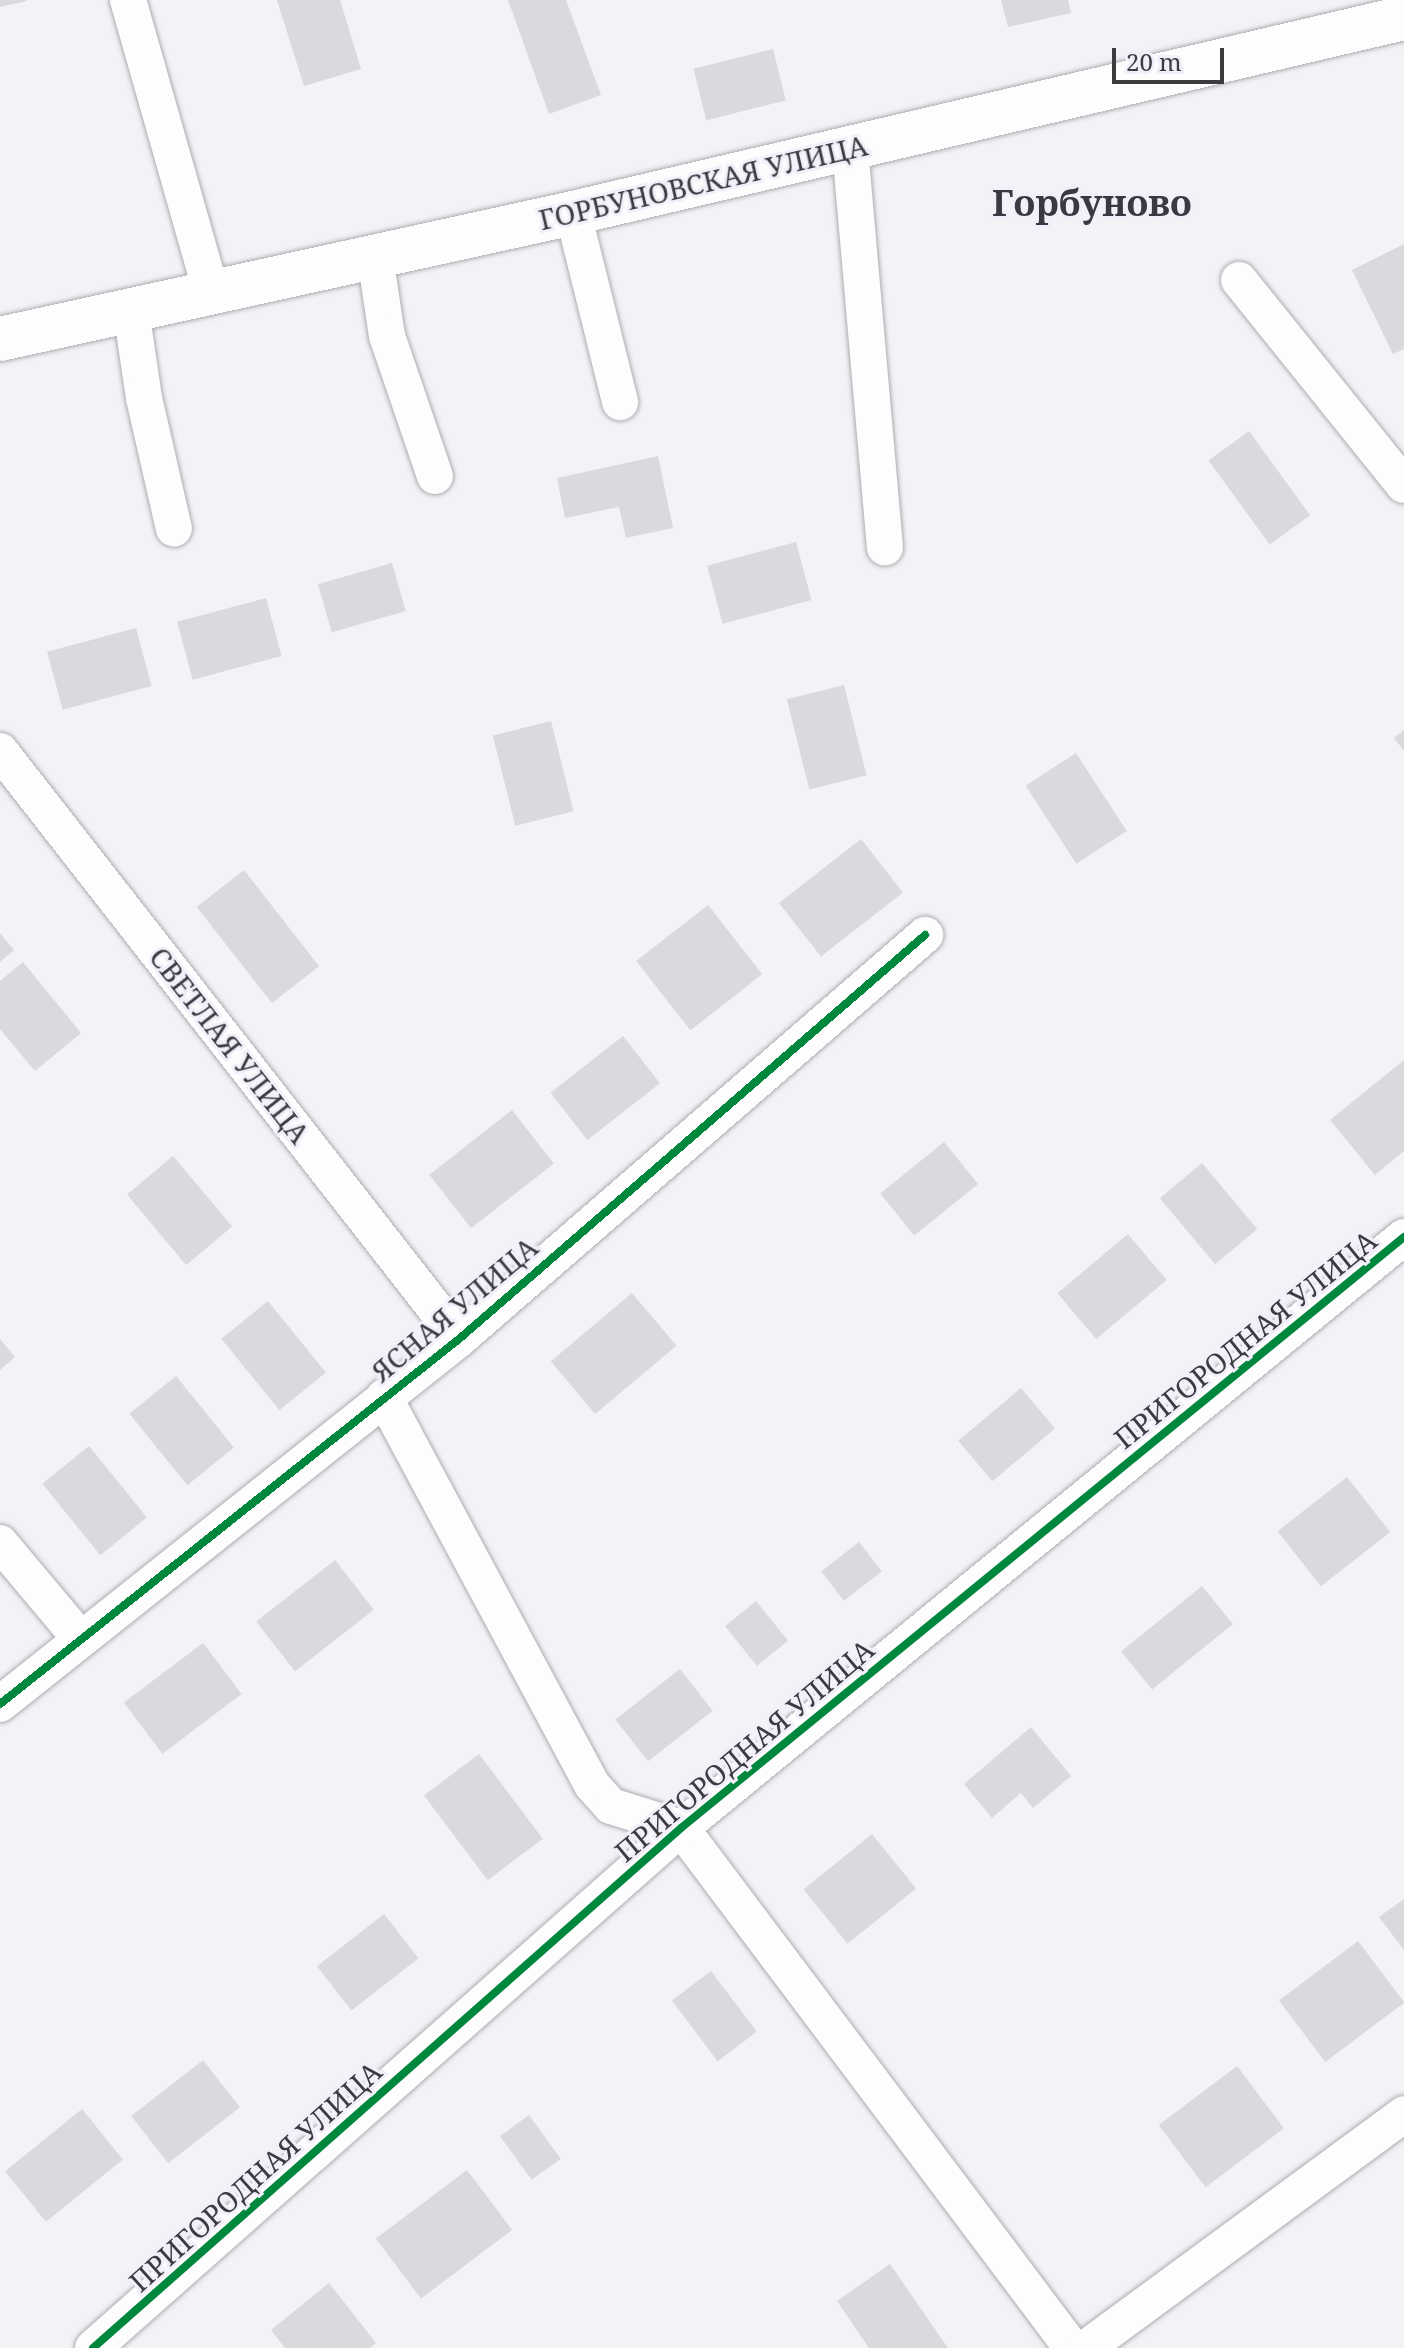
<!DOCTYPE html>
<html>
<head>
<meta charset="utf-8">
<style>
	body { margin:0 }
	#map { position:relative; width:1404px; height:2348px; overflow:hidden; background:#f3f2f7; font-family:"Noto Serif",serif }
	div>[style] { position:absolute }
	.building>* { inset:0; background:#d9dadd; transform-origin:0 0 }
	.roads { filter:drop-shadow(0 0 2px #aeadb1) drop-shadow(0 0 2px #aeadb1) }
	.minor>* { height:36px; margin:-18px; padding:0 18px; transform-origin:18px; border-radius:18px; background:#fdfdfe }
	.major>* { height:44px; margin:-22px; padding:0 22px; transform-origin:22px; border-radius:22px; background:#fdfdfe }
	.cycleway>* { height:8px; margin:-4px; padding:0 4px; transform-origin:4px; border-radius:4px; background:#00873e }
	span { translate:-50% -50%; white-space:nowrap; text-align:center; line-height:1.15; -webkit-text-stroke:6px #f2effa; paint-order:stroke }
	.street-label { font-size:28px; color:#3c3b3f }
	.district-label { font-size:36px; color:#3a3840; font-weight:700 }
	.scale { position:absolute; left:1112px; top:48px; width:112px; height:36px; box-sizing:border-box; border:4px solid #3c3b3f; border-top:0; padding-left:10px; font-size:24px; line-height:28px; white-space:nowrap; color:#3c3b3f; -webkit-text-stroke:6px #f2effa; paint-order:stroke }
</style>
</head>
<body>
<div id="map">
	<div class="building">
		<i style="clip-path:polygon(0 0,26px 0,27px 1px,0 7px)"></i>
		<i style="clip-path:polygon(277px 0,340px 0,361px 69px,304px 86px)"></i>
		<i style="clip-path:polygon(508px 0,566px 0,601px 95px,549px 114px)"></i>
		<i style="clip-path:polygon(1001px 0,1068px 0,1071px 13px,1008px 27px)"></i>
		<i style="left:773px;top:49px;width:53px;height:82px;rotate:76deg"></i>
		<i style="clip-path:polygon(1404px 244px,1404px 349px,1393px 354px,1352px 270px)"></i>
		<i style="left:1249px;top:431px;width:104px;height:50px;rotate:54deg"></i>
		<i style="clip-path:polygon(658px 456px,673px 528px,626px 538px,619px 507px,565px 518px,557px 478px)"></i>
		<i style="left:796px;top:542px;width:60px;height:92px;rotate:75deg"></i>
		<i style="left:392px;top:563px;width:50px;height:77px;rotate:74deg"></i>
		<i style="left:266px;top:598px;width:60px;height:92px;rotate:75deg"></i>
		<i style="left:136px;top:628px;width:60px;height:92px;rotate:75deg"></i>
		<i style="left:844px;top:685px;width:93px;height:59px;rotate:76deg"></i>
		<i style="left:551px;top:721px;width:93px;height:60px;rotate:76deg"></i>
		<i style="clip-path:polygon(1404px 730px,1404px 751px,1394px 738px)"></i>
		<i style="left:1076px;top:753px;width:93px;height:60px;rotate:57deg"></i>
		<i style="left:861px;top:839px;width:68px;height:104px;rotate:52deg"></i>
		<i style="left:244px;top:870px;width:122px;height:60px;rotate:52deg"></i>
		<i style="left:708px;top:905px;width:88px;height:91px;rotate:52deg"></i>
		<i style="clip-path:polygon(0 933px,14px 950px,0 962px)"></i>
		<i style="clip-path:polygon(23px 962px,81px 1033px,35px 1071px,0 1029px,0 981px)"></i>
		<i style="left:623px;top:1036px;width:60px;height:92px;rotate:52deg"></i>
		<i style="clip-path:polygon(1404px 1060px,1404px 1151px,1375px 1175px,1330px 1120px)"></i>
		<i style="left:512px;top:1110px;width:68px;height:105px;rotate:52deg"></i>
		<i style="left:944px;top:1142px;width:54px;height:82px;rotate:51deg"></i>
		<i style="left:173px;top:1156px;width:92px;height:60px;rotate:50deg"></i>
		<i style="left:1202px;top:1163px;width:86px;height:55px;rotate:50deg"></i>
		<i style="left:1128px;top:1234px;width:60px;height:92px;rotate:50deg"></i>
		<i style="left:632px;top:1293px;width:69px;height:106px;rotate:50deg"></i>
		<i style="left:268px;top:1301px;width:92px;height:60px;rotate:51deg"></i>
		<i style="clip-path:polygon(0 1339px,15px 1357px,0 1370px)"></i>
		<i style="left:176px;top:1376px;width:92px;height:60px;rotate:51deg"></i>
		<i style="left:1021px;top:1388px;width:53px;height:82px;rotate:50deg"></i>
		<i style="left:89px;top:1446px;width:92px;height:60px;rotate:51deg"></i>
		<i style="left:1347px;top:1477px;width:70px;height:88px;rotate:52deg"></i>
		<i style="left:859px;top:1542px;width:37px;height:48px;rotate:52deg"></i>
		<i style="left:335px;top:1560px;width:63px;height:100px;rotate:52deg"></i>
		<i style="left:1202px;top:1586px;width:49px;height:104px;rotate:51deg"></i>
		<i style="left:756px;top:1601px;width:51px;height:40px;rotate:51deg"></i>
		<i style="left:203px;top:1643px;width:64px;height:99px;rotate:53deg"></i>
		<i style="left:680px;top:1669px;width:53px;height:82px;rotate:52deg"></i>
		<i style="clip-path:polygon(1031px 1727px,1071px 1776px,1033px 1808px,1021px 1793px,992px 1818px,964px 1784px)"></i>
		<i style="left:479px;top:1754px;width:106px;height:69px;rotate:53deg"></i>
		<i style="left:872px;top:1834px;width:70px;height:88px;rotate:51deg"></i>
		<i style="clip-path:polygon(1404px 1899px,1404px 1950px,1379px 1917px)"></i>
		<i style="left:384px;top:1914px;width:56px;height:85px;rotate:52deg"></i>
		<i style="left:1358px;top:1941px;width:77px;height:99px;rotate:53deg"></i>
		<i style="left:711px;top:1971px;width:76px;height:49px;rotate:53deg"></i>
		<i style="left:203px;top:2060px;width:60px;height:91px;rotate:52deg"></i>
		<i style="left:1237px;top:2066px;width:78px;height:98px;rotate:53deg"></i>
		<i style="left:82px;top:2109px;width:65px;height:99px;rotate:51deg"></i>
		<i style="left:529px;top:2115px;width:54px;height:36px;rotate:54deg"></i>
		<i style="left:467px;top:2170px;width:75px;height:114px;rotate:53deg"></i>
		<i style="clip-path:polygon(890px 2264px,948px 2348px,869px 2348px,837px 2301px)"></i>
		<i style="clip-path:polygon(329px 2283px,376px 2343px,370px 2348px,285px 2348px,271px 2330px)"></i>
	</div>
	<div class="roads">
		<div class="minor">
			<i style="left:128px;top:0;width:304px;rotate:74.1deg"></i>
			<i style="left:850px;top:148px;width:401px;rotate:85deg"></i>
			<i style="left:573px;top:213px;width:195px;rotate:76deg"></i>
			<i style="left:375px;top:256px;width:81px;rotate:81.5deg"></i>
			<i style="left:387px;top:336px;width:148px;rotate:71.1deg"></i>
			<i style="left:1239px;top:280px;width:263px;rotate:51.2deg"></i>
			<i style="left:131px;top:310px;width:89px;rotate:81.6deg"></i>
			<i style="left:144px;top:398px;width:134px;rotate:77.1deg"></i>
			<i style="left:0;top:751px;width:746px;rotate:52.02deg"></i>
			<i style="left:384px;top:1397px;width:440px;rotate:61.8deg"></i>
			<i style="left:592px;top:1785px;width:28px;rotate:48deg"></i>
			<i style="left:611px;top:1806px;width:73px;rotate:17.4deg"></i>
			<i style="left:681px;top:1828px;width:651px;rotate:53.06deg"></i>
			<i style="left:0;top:1543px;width:123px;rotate:50deg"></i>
			<i style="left:0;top:1704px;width:586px;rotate:-38.49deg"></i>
			<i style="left:459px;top:1339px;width:617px;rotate:-40.92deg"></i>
			<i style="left:93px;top:2348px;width:785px;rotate:-41.49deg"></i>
			<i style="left:681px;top:1828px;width:934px;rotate:-39.26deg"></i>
			<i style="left:1086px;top:2348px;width:395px;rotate:-36.3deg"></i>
		</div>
		<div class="major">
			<i style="left:0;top:339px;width:587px;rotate:-12.4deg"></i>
			<i style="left:573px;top:213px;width:854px;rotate:-13.21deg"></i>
		</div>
	</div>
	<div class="cycleway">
		<i style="left:0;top:1704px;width:586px;rotate:-38.49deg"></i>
		<i style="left:459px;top:1339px;width:617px;rotate:-40.92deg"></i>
		<i style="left:93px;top:2348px;width:785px;rotate:-41.49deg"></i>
		<i style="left:681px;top:1828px;width:934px;rotate:-39.26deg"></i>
	</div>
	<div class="street-label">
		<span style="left:703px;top:182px;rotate:-13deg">ГОРБУНОВСКАЯ УЛИЦА</span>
		<span style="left:230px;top:1045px;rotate:52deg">СВЕТЛАЯ УЛИЦА</span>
		<span style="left:454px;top:1309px;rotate:-40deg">ЯСНАЯ УЛИЦА</span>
		<span style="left:1245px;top:1339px;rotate:-39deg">ПРИГОРОДНАЯ УЛИЦА</span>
		<span style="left:744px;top:1750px;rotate:-40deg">ПРИГОРОДНАЯ УЛИЦА</span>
		<span style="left:255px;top:2176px;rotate:-42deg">ПРИГОРОДНАЯ УЛИЦА</span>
	</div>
	<div class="district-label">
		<span style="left:1092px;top:203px">Горбуново</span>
	</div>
	<div class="scale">20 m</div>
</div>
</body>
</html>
